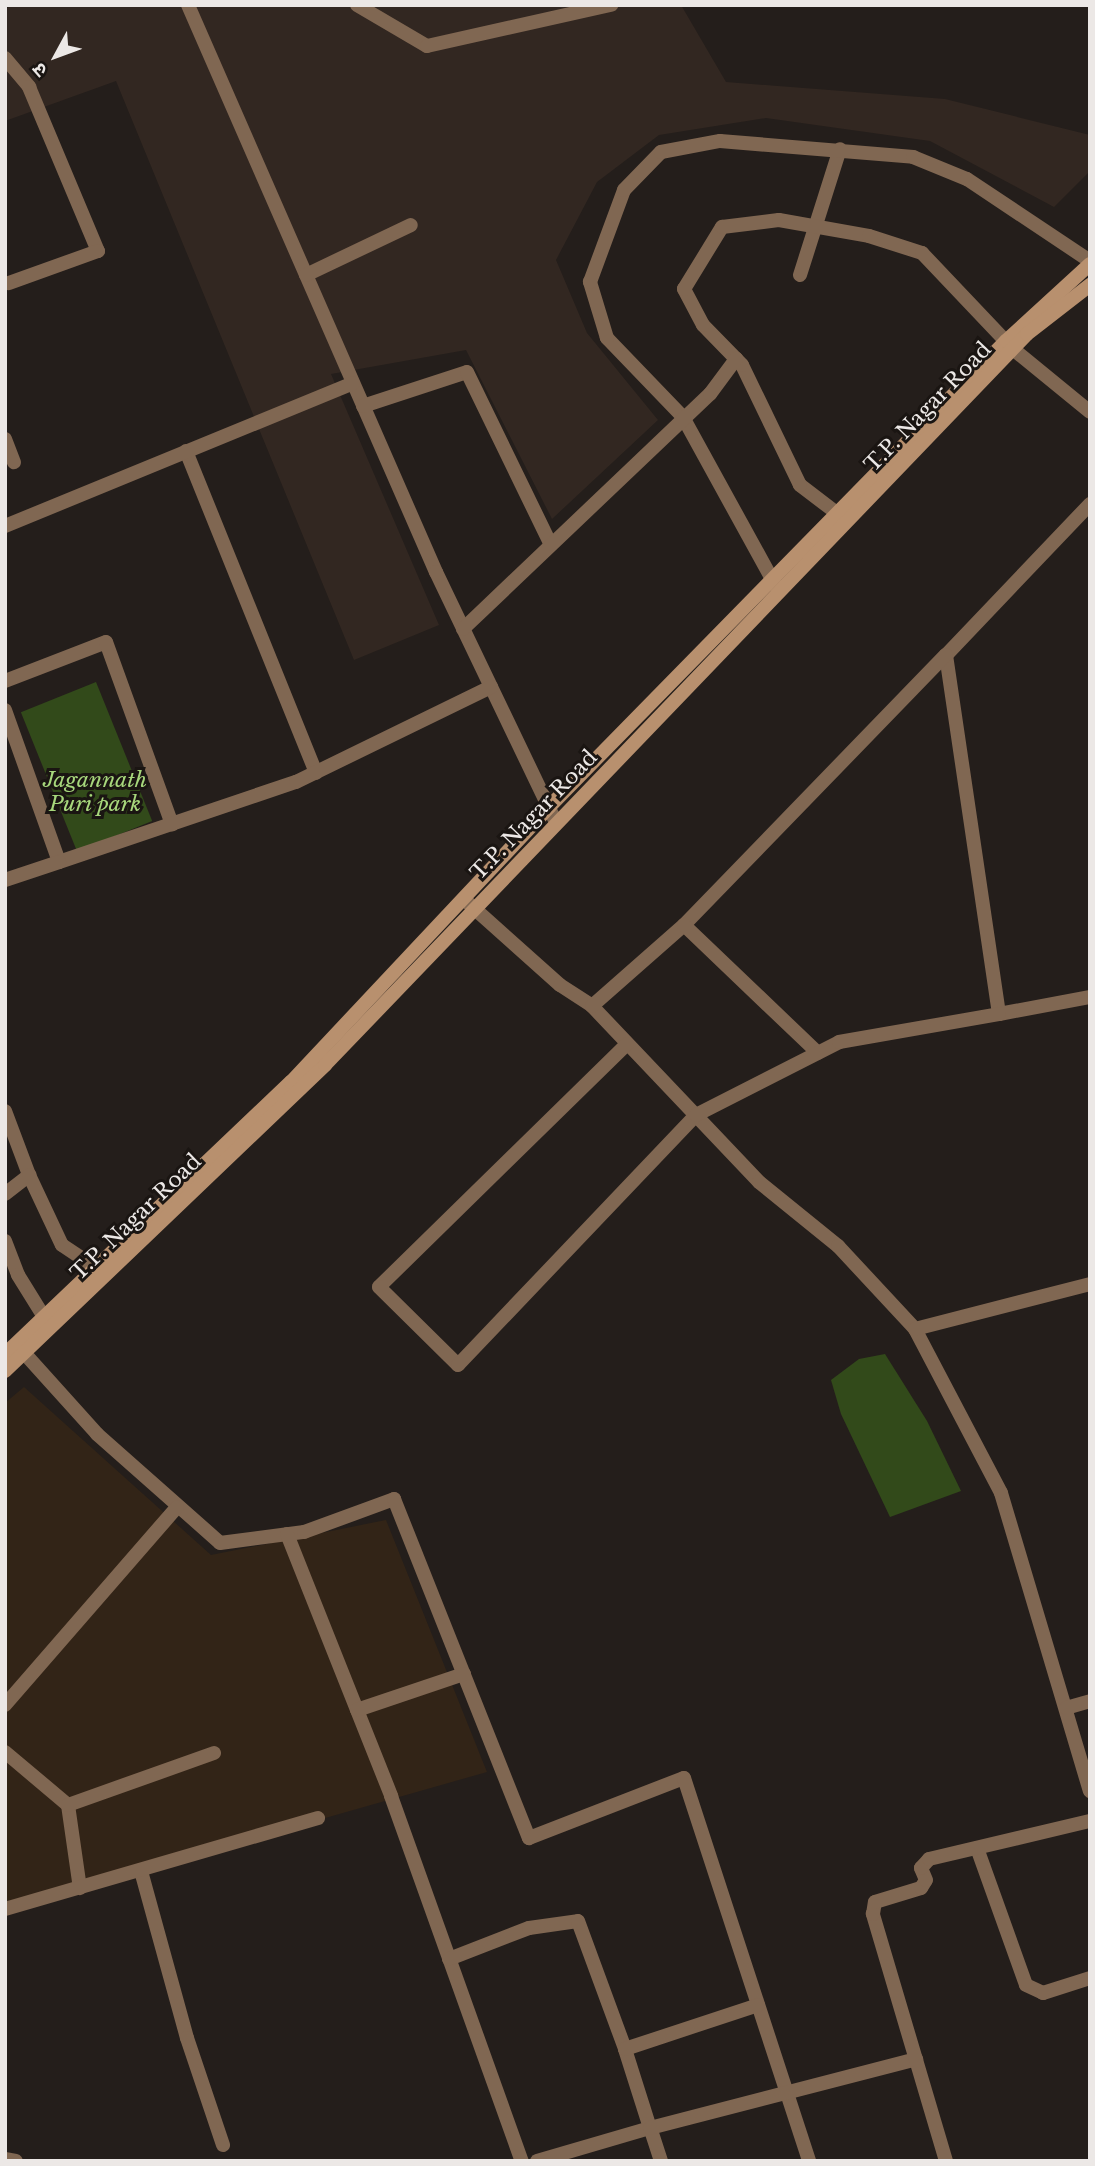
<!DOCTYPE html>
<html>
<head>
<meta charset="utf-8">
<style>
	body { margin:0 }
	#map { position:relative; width:1095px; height:2166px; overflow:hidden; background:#241e1b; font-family:"Libre Baskerville","Noto Sans Devanagari",serif }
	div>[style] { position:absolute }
	.commercial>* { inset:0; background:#322417 }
	.built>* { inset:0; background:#322721 }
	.green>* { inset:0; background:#324a1a; transform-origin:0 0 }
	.street>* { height:14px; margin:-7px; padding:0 7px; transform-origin:7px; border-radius:7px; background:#806752 }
	.secondary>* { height:14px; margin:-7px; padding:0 7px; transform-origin:7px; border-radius:7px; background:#b8906e }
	span { translate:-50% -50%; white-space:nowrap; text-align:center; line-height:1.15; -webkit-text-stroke:6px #1a1512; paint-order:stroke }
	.street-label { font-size:21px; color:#ece8e6 }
	.park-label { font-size:21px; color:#a7d77c; font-style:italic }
	.frame { position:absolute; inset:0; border:7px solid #ece8e6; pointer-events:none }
	.north { position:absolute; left:21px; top:21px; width:70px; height:70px; -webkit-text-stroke:5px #1a1512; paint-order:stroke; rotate:229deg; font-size:19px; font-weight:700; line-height:28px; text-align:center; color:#ece8e6 }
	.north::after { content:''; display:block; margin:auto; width:24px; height:32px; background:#ece8e6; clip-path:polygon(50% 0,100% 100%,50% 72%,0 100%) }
</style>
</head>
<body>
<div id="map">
	<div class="commercial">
		<i style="clip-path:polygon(24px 1387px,211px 1555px,386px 1520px,487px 1772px,5px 1909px,5px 1403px)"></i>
	</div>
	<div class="built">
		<i style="clip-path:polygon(13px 5px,681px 5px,726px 82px,945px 99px,1090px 135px,1090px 171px,1054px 207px,930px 141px,766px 118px,659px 135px,597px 182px,556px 260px,587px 333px,658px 420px,552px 519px,466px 350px,331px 374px,439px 625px,354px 660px,116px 81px,5px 121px,5px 9px)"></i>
	</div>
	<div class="green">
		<i style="left:96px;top:682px;width:150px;height:81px;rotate:68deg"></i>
		<i style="clip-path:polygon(885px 1354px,927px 1421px,961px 1491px,890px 1517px,841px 1414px,831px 1380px,859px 1359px)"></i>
	</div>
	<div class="street">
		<i style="left:188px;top:5px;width:619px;rotate:66.38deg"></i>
		<i style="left:436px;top:572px;width:277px;rotate:64.4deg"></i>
		<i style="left:357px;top:5px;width:81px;rotate:30.4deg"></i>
		<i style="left:427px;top:46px;width:189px;rotate:-12.6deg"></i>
		<i style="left:5px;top:58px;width:38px;rotate:50deg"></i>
		<i style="left:29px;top:87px;width:178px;rotate:67.2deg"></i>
		<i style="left:98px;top:251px;width:95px;rotate:160.2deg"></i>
		<i style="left:306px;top:275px;width:116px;rotate:-25.5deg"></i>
		<i style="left:800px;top:275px;width:132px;rotate:-72.4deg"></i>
		<i style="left:363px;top:406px;width:109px;rotate:-18.1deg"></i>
		<i style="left:467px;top:372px;width:192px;rotate:64.1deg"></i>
		<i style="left:5px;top:439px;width:25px;rotate:69deg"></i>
		<i style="left:186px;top:451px;width:347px;rotate:68deg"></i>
		<i style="left:1090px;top:504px;width:209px;rotate:133.6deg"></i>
		<i style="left:946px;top:655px;width:363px;rotate:81.6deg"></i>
		<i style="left:999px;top:1014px;width:93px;rotate:-10.6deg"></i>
		<i style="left:838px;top:514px;width:48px;rotate:-142.7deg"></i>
		<i style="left:800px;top:485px;width:133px;rotate:-115.8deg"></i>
		<i style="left:742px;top:365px;width:56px;rotate:-134.3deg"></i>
		<i style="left:703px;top:325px;width:41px;rotate:-117.8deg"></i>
		<i style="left:684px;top:289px;width:73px;rotate:-58.5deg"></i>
		<i style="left:722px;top:227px;width:57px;rotate:-7deg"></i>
		<i style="left:779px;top:220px;width:91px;rotate:10.1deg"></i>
		<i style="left:869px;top:236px;width:56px;rotate:17.8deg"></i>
		<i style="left:922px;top:253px;width:132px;rotate:46.5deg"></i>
		<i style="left:1013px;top:349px;width:99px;rotate:39.3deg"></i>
		<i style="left:5px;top:526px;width:376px;rotate:-22.3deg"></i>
		<i style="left:778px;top:590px;width:197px;rotate:-118.8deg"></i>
		<i style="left:683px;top:417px;width:110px;rotate:-133.9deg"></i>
		<i style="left:607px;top:338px;width:59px;rotate:-106.9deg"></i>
		<i style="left:590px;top:282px;width:98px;rotate:-69.7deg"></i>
		<i style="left:624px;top:190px;width:53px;rotate:-45.8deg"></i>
		<i style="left:661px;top:152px;width:60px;rotate:-10.6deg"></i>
		<i style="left:720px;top:141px;width:194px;rotate:4.7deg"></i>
		<i style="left:913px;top:157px;width:58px;rotate:22.2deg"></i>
		<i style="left:967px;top:179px;width:148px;rotate:33.7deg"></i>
		<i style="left:463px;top:629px;width:341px;rotate:-43.6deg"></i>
		<i style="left:710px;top:394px;width:44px;rotate:-53.4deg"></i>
		<i style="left:5px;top:681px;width:108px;rotate:-21.1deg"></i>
		<i style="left:106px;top:642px;width:194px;rotate:70.1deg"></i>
		<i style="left:5px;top:710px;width:161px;rotate:70.4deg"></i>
		<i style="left:59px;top:862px;width:250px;rotate:-18.7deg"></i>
		<i style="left:296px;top:782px;width:217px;rotate:-26deg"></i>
		<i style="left:5px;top:880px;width:57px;rotate:-18.4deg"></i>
		<i style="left:466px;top:901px;width:126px;rotate:41.8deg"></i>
		<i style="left:560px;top:985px;width:38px;rotate:33deg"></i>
		<i style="left:592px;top:1006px;width:243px;rotate:46.5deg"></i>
		<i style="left:759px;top:1182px;width:102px;rotate:39deg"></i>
		<i style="left:838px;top:1246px;width:113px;rotate:47.1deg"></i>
		<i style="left:915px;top:1329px;width:185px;rotate:62.3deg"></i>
		<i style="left:1001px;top:1493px;width:311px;rotate:73.4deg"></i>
		<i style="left:684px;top:925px;width:376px;rotate:-45.9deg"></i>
		<i style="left:592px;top:1006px;width:123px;rotate:-41.4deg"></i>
		<i style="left:684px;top:925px;width:185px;rotate:43.7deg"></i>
		<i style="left:627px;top:1044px;width:347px;rotate:135.6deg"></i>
		<i style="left:379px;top:1287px;width:111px;rotate:44.6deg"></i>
		<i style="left:458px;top:1365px;width:345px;rotate:-46.4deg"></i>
		<i style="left:696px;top:1115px;width:161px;rotate:-27deg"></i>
		<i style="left:839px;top:1042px;width:162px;rotate:-9.9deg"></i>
		<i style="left:5px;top:1111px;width:68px;rotate:69.4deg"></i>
		<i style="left:5px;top:1194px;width:31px;rotate:-38deg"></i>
		<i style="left:29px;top:1175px;width:77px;rotate:64.8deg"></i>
		<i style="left:62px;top:1245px;width:43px;rotate:33.7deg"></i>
		<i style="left:5px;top:1241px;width:36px;rotate:69deg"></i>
		<i style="left:18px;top:1275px;width:49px;rotate:58.2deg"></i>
		<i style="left:915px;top:1329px;width:181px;rotate:-14.4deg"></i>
		<i style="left:17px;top:1345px;width:120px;rotate:48deg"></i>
		<i style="left:97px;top:1434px;width:164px;rotate:41.5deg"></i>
		<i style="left:220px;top:1543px;width:85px;rotate:-7.5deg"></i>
		<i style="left:304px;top:1532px;width:96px;rotate:-20.1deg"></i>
		<i style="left:394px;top:1499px;width:365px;rotate:68.3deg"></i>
		<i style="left:529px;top:1838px;width:166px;rotate:-21.2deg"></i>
		<i style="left:684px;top:1778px;width:403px;rotate:71.9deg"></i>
		<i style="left:287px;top:1534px;width:282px;rotate:68.3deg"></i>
		<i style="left:391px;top:1796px;width:388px;rotate:70.3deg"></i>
		<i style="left:5px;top:1705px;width:262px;rotate:-49deg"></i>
		<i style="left:1066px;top:1708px;width:25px;rotate:-16deg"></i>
		<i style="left:357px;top:1710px;width:113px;rotate:-18.6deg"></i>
		<i style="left:5px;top:1752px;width:82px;rotate:40.1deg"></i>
		<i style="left:68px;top:1805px;width:84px;rotate:81.8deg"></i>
		<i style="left:68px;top:1805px;width:155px;rotate:-19.6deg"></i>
		<i style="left:977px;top:1848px;width:145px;rotate:70.3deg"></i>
		<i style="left:1026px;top:1985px;width:19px;rotate:25deg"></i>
		<i style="left:1043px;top:1993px;width:49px;rotate:-17.7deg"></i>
		<i style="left:141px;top:1871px;width:173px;rotate:74.6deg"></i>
		<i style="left:187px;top:2038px;width:113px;rotate:71.4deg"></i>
		<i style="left:5px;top:1909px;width:326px;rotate:-16.2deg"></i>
		<i style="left:449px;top:1959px;width:86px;rotate:-21.2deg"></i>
		<i style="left:529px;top:1928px;width:49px;rotate:-8.1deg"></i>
		<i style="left:578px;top:1921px;width:136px;rotate:69.8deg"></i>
		<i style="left:5px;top:2159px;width:11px;rotate:10deg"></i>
		<i style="left:537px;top:2161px;width:118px;rotate:-16.3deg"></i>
		<i style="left:650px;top:2128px;width:83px;rotate:-107.6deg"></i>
		<i style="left:625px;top:2049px;width:140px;rotate:-18.3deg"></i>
		<i style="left:661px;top:2161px;width:35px;rotate:-108deg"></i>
		<i style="left:650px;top:2128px;width:275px;rotate:-14.5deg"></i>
		<i style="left:946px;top:2161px;width:258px;rotate:-106.5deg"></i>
		<i style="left:873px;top:1914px;width:12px;rotate:-81deg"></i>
		<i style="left:875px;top:1902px;width:48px;rotate:-16.9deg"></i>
		<i style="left:921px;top:1888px;width:9px;rotate:-58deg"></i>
		<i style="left:926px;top:1880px;width:13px;rotate:-113deg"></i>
		<i style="left:921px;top:1868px;width:12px;rotate:-48deg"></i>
		<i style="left:929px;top:1859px;width:165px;rotate:-13.3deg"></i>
	</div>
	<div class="secondary">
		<i style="left:5px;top:1354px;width:395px;rotate:-43.6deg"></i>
		<i style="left:291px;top:1082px;width:377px;rotate:-46.8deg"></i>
		<i style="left:549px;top:807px;width:653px;rotate:-45.56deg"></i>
		<i style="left:1006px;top:341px;width:114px;rotate:-42.5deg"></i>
		<i style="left:5px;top:1371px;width:443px;rotate:-43.7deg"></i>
		<i style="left:325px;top:1065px;width:1013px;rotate:-46.16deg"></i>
		<i style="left:1027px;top:334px;width:80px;rotate:-37.9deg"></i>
	</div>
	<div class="street-label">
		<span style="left:928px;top:407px;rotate:-46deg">T.P. Nagar Road</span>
		<span style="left:534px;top:815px;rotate:-46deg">T.P. Nagar Road</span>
		<span style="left:136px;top:1217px;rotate:-44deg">T.P. Nagar Road</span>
	</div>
	<div class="park-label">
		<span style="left:95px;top:792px">Jagannath<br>Puri park</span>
	</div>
	<div class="frame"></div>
	<div class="north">उ</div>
</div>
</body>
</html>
